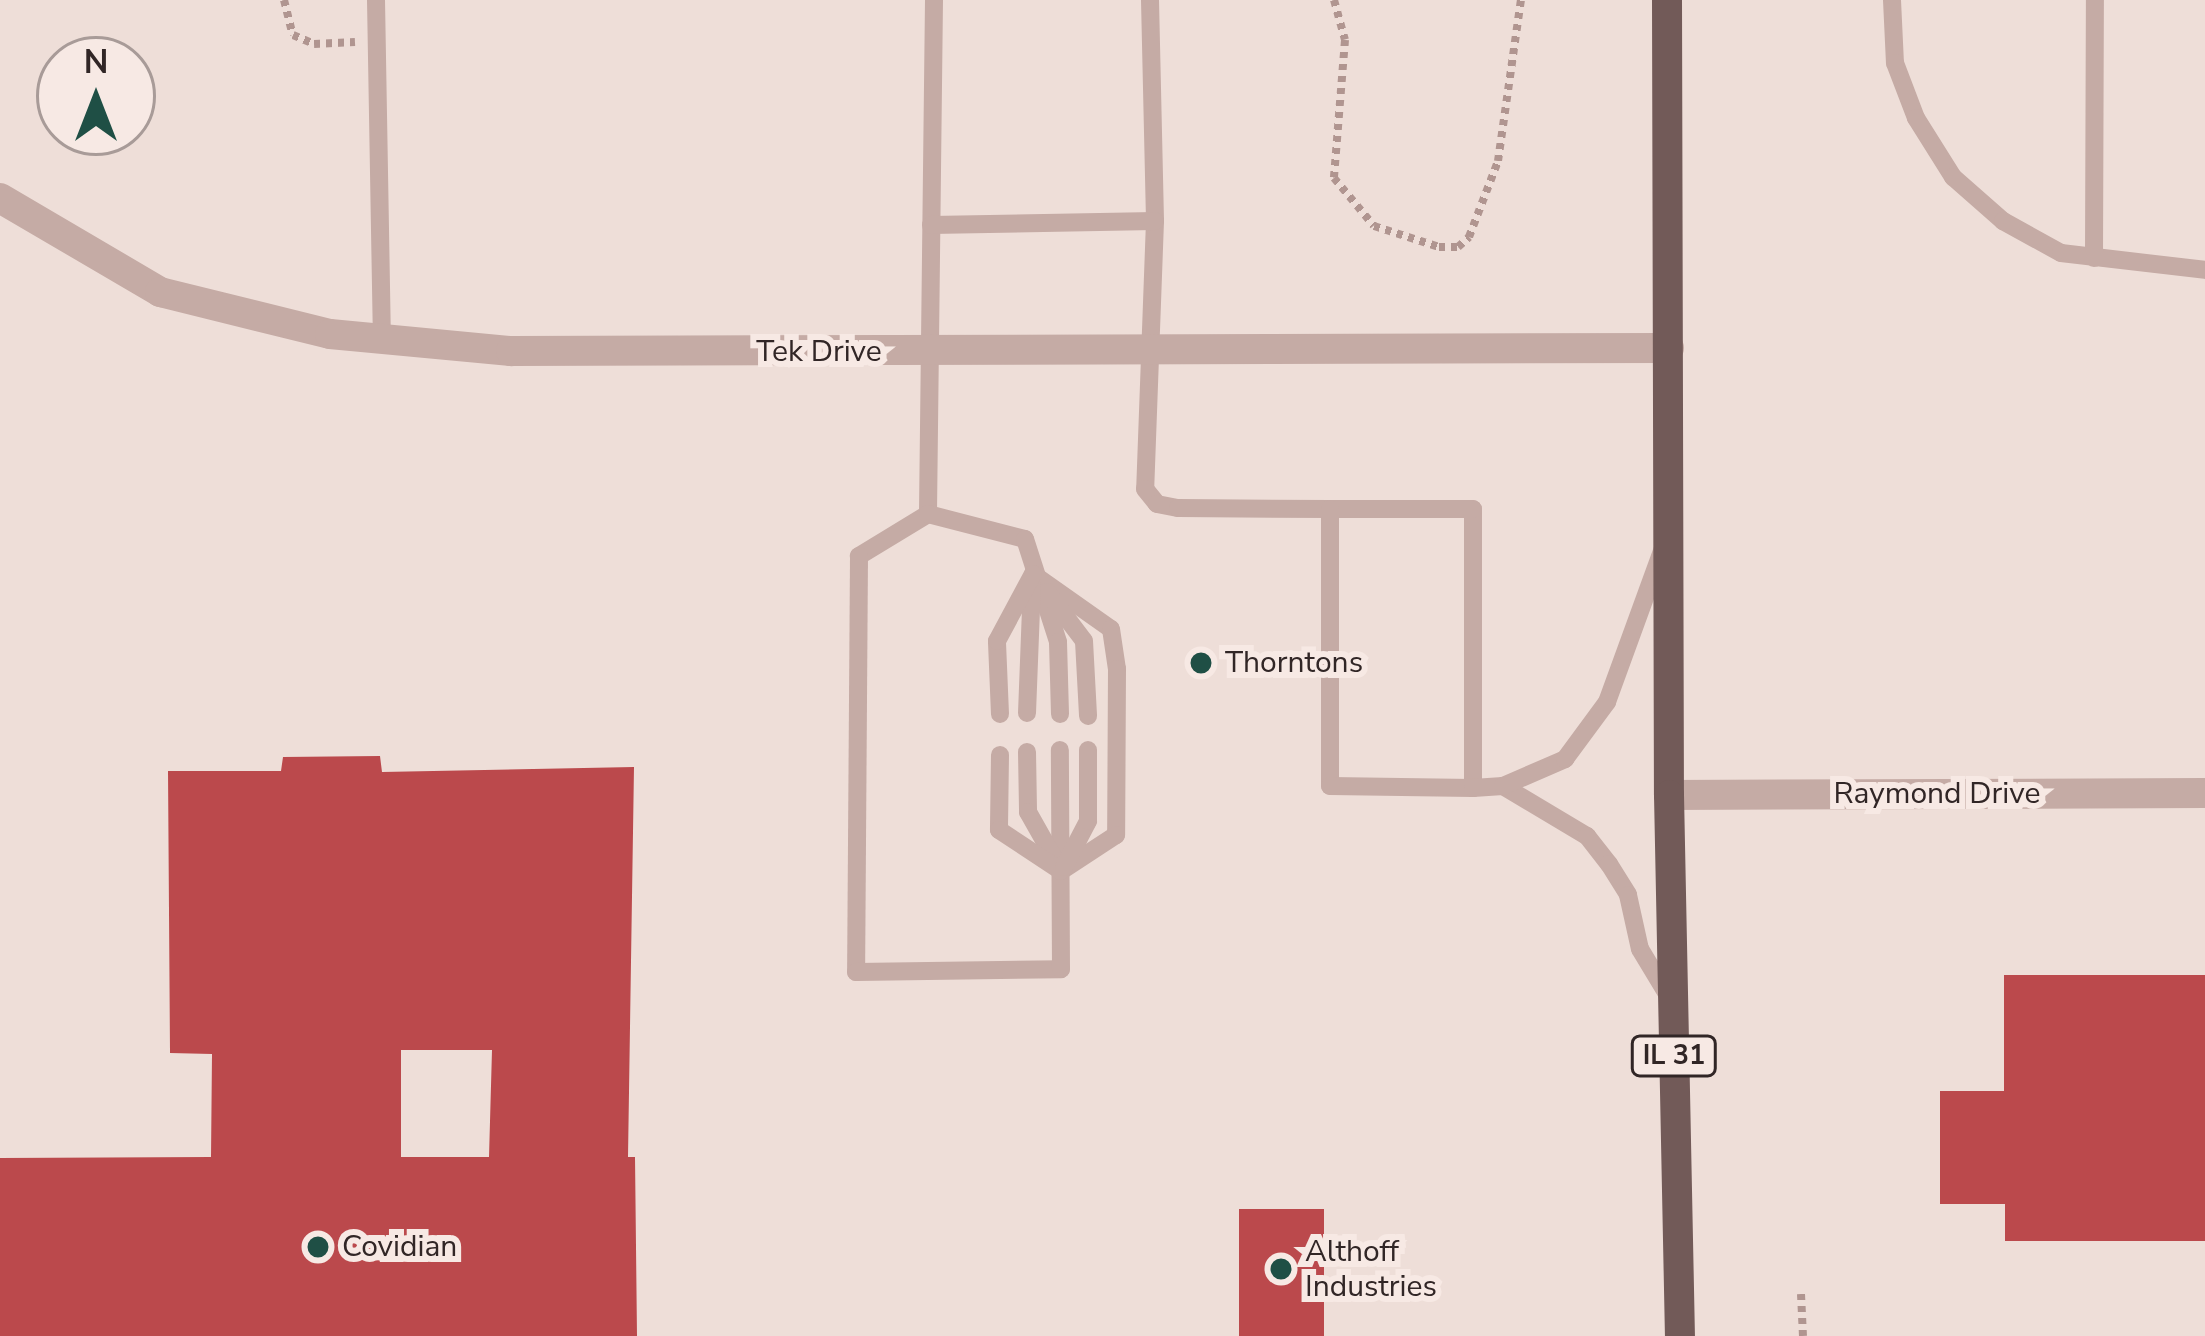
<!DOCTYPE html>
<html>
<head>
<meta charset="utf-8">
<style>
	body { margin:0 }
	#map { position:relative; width:2205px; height:1336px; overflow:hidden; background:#eeded8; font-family:"Nunito Sans",sans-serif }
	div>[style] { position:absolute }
	.building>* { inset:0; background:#bb494c; transform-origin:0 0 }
	.path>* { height:8px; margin-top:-4px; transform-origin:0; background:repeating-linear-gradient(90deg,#b09590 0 6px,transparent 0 12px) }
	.service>* { height:18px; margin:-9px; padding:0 9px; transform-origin:9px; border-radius:9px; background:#c5aba5 }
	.minor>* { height:30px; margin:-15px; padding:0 15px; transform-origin:15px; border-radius:15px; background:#c5aba5 }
	.primary>* { height:30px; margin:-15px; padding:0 15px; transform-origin:15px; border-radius:15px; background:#725a58 }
	.dots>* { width:33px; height:33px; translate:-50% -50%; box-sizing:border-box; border:6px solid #f7e9e4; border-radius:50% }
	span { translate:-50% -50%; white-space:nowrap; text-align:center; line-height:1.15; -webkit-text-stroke:12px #f7e9e4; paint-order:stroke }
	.shield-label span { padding:3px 9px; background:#f7e9e4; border:3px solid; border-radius:9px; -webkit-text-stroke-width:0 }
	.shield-label { font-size:27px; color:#312626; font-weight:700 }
	.street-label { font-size:30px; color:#312626 }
	.poi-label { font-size:30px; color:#312626 }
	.left { translate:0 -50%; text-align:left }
	.north { position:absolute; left:36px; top:36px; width:120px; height:120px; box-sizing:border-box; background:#f7e9e4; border:3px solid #a89b98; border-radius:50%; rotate:0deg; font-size:33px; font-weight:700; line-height:48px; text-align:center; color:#312626 }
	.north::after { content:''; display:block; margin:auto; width:42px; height:54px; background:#1f4f45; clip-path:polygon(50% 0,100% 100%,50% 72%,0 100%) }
</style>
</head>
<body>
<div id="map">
	<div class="building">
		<i style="clip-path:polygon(evenodd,380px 756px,382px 772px,634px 767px,628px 1157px,635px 1157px,637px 1336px,0 1336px,0 1158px,211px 1157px,212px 1054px,170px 1053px,168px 771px,281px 771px,283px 757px,380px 756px,401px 1050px,492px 1050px,489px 1157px,401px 1157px,401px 1050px)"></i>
		<i style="clip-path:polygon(2004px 975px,2205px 975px,2205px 1241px,2005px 1241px,2005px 1204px,1940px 1204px,1940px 1091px,2004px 1091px)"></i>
		<i style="left:1239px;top:1209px;width:85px;height:127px"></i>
	</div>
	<div class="path">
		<i style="left:284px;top:0;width:36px;rotate:76deg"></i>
		<i style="left:293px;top:35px;width:23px;rotate:23deg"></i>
		<i style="left:314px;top:44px;width:41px;rotate:-2.8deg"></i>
		<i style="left:1334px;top:0;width:41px;rotate:74.6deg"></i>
		<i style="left:1345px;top:40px;width:138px;rotate:94.6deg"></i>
		<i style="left:1334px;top:178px;width:62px;rotate:50.2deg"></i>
		<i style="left:1374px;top:226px;width:68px;rotate:17.9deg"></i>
		<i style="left:1439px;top:247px;width:19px"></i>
		<i style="left:1458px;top:247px;width:15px;rotate:-42deg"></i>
		<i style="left:1469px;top:237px;width:81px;rotate:-69.1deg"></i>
		<i style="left:1498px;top:161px;width:163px;rotate:-81.9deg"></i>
		<i style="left:1801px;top:1294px;width:42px;rotate:87.3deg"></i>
	</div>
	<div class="service">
		<i style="left:376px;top:0;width:339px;rotate:89deg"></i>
		<i style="left:934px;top:0;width:514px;rotate:90.67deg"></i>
		<i style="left:928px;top:514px;width:81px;rotate:148.7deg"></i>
		<i style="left:859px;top:556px;width:416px;rotate:90.4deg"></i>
		<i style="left:856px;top:972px;width:205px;rotate:-0.8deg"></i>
		<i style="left:1061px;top:969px;width:219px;rotate:-90.3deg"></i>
		<i style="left:1150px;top:0;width:221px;rotate:88.7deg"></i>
		<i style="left:1155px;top:221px;width:268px;rotate:92.1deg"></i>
		<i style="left:1145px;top:489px;width:19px;rotate:51deg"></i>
		<i style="left:1157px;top:504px;width:21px;rotate:11deg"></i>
		<i style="left:1178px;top:508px;width:152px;rotate:0.4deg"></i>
		<i style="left:1892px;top:0;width:63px;rotate:87.3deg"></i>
		<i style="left:1895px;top:63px;width:59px;rotate:69.1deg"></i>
		<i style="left:1916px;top:118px;width:70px;rotate:57.9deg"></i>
		<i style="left:1953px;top:177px;width:67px;rotate:41.3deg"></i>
		<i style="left:2003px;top:221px;width:66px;rotate:28.9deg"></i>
		<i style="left:2061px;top:253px;width:145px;rotate:6.7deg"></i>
		<i style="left:931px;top:225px;width:224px;rotate:-1deg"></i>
		<i style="left:2094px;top:258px;width:258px;rotate:-89.8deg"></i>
		<i style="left:928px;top:514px;width:100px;rotate:14.5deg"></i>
		<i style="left:1025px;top:539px;width:108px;rotate:72.2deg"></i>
		<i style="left:1058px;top:642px;width:72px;rotate:88.4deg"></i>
		<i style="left:1033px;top:574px;width:95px;rotate:35.2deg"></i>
		<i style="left:1111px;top:629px;width:40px;rotate:81.5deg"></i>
		<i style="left:1117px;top:669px;width:166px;rotate:90.3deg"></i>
		<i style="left:1116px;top:835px;width:66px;rotate:146.8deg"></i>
		<i style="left:1047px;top:592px;width:61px;rotate:52.9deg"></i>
		<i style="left:1084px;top:641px;width:75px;rotate:86.9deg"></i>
		<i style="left:1027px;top:713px;width:129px;rotate:-87.8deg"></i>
		<i style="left:1000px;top:714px;width:73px;rotate:-92.4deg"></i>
		<i style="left:997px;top:641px;width:76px;rotate:-61.8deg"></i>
		<i style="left:1027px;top:752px;width:60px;rotate:89deg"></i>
		<i style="left:1028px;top:812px;width:63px;rotate:60.6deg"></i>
		<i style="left:1000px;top:755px;width:75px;rotate:90.8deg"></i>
		<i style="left:999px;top:830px;width:74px;rotate:33.5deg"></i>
		<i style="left:1503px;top:786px;width:98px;rotate:30.8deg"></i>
		<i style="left:1587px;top:836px;width:36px;rotate:52deg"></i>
		<i style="left:1609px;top:864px;width:36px;rotate:58deg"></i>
		<i style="left:1628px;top:895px;width:55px;rotate:77.5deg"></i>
		<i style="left:1640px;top:949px;width:58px;rotate:59deg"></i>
		<i style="left:1473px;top:788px;width:279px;rotate:-90deg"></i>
		<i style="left:1473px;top:509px;width:143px;rotate:180deg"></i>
		<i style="left:1330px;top:509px;width:277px;rotate:90deg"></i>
		<i style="left:1330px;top:786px;width:143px;rotate:0.8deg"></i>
		<i style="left:1473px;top:788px;width:30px;rotate:-4deg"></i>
		<i style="left:1503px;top:786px;width:68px;rotate:-23.5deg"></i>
		<i style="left:1565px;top:759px;width:71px;rotate:-53.6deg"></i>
		<i style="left:1607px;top:702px;width:167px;rotate:-70deg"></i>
		<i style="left:1064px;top:867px;width:52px;rotate:-62.4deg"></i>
		<i style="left:1088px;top:821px;width:71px;rotate:-90deg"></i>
	</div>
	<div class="minor">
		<i style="left:0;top:198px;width:186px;rotate:30.4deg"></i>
		<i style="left:160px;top:292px;width:175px;rotate:13.9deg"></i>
		<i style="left:330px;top:334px;width:182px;rotate:5.4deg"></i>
		<i style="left:511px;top:351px;width:1158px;rotate:-0.15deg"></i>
		<i style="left:1669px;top:795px;width:536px;rotate:-0.21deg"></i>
	</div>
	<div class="primary">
		<i style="left:1667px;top:0;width:795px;rotate:89.86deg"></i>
		<i style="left:1669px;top:795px;width:541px;rotate:88.84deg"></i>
	</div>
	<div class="dots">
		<i style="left:1201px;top:663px;background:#1f4f45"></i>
		<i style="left:318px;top:1247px;background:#1f4f45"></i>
		<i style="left:1281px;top:1269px;background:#1f4f45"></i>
	</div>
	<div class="shield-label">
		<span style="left:1674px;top:1056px">IL 31</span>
	</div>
	<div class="street-label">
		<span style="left:819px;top:352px">Tek Drive</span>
		<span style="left:1937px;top:794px">Raymond Drive</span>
	</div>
	<div class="poi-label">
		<span class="left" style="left:1225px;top:663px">Thorntons</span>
		<span class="left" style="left:342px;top:1247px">Covidian</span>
		<span class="left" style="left:1305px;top:1269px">Althoff<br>Industries</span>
	</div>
	<div class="north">N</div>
</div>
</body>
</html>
